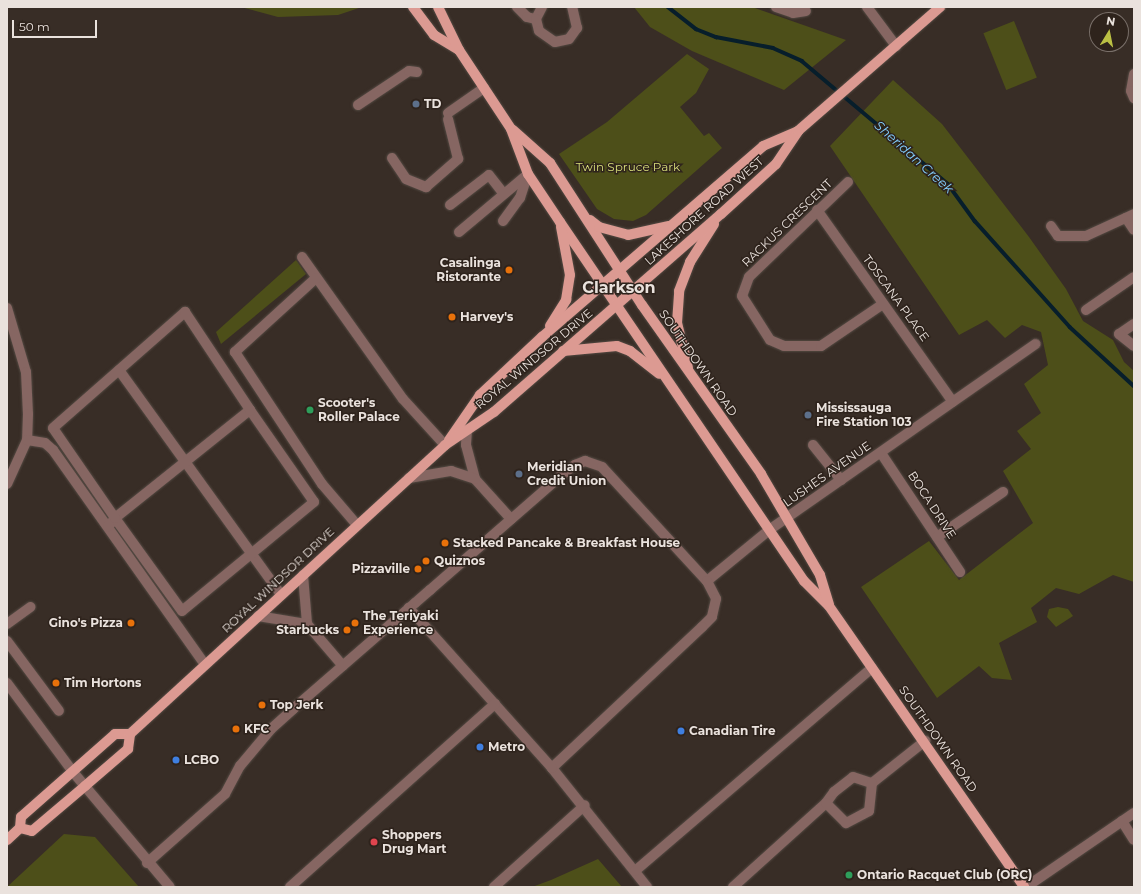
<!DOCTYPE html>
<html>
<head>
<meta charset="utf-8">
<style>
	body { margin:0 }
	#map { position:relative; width:1141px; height:894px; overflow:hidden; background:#382d26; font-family:Montserrat,sans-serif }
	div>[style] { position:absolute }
	.green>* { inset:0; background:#4d4f19; transform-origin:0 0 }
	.stream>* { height:3.5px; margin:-1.75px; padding:0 1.75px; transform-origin:1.75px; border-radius:1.75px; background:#071e2b }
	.roads { filter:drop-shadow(0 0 1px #544a43) drop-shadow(0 0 1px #544a43) }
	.minor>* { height:10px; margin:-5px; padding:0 5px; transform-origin:5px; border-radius:5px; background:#866662 }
	.major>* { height:10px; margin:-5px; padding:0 5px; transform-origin:5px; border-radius:5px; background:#dc9a92 }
	.dots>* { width:11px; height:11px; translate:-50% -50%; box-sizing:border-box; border:2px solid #2e231c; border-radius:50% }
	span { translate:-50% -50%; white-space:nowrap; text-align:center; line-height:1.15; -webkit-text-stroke:3px #2e231c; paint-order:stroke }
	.poi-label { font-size:12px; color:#eae2dd; font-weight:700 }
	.left { translate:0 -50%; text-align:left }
	.right { translate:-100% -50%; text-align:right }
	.park-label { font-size:12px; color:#d8de7a }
	.street-label { font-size:12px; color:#eae2dd }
	.water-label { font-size:13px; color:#84d1ff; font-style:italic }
	.district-label { font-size:16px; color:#eae2dd; font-weight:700 }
	.frame { position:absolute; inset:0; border:8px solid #eae2dd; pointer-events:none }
	.north { position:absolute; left:1089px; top:12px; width:40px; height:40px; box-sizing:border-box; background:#2e231c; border:1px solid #796f69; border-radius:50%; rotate:10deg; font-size:11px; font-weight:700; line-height:16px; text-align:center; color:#eae2dd }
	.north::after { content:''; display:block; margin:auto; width:14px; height:18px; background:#bbc044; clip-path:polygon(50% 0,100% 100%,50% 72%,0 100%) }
	.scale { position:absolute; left:12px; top:20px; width:85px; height:18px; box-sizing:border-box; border:2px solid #eae2dd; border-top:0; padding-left:5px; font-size:12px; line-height:14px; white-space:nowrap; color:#eae2dd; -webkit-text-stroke:3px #2e231c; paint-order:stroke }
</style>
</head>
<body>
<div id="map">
	<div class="green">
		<i style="clip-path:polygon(241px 7px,362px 7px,338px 15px,278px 17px)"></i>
		<i style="clip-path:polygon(634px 7px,752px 7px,846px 40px,784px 90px,692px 51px,650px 27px)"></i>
		<i style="left:1014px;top:21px;width:61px;height:33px;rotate:68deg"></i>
		<i style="clip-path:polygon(687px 54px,709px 69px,696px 93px,680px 107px,704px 136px,709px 133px,722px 148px,646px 215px,633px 221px,614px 219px,597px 209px,559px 154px,607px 122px)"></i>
		<i style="clip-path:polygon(893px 80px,942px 124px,1029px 237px,1066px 289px,1083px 321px,1113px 340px,1124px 362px,1134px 371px,1134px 582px,1113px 575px,1079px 594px,1056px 588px,1031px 608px,1037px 622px,999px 643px,1012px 680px,992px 678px,979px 666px,937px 698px,861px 587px,929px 541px,959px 580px,1033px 523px,1003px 471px,1031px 449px,1017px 431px,1041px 413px,1024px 384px,1048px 365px,1041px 332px,1022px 325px,1005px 338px,987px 320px,959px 335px,830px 146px)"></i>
		<i style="clip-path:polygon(296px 260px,306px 274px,221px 344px,216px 332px)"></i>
		<i style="clip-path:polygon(1058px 607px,1068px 609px,1073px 616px,1056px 627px,1047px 617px,1049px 609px)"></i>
		<i style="clip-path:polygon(64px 834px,95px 837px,139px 887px,7px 887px)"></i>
		<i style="clip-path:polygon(598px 859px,622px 887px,532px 887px,551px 880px)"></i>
	</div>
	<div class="stream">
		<i style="left:668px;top:7px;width:36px;rotate:38deg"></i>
		<i style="left:696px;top:29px;width:22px;rotate:22deg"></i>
		<i style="left:716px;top:37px;width:58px;rotate:10.9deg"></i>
		<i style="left:773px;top:48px;width:32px;rotate:24deg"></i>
		<i style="left:802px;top:61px;width:191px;rotate:40.1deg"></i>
		<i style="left:948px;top:184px;width:46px;rotate:53.9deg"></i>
		<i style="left:975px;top:221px;width:142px;rotate:48.1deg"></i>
		<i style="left:1070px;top:327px;width:87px;rotate:42.7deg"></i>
	</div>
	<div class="roads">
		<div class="minor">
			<i style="left:517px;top:7px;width:14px;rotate:45deg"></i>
			<i style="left:527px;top:17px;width:9px;rotate:13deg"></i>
			<i style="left:542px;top:7px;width:13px;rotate:117deg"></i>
			<i style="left:536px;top:19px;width:12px;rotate:76deg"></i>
			<i style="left:539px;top:31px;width:19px;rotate:35deg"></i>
			<i style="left:555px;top:42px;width:14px;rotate:-12deg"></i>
			<i style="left:569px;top:39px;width:14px;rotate:-54deg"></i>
			<i style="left:577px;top:28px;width:22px;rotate:-103deg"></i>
			<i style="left:776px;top:7px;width:18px;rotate:19deg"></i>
			<i style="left:793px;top:13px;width:13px;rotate:-9deg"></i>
			<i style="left:867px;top:7px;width:49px;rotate:53.4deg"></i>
			<i style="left:1134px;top:74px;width:17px;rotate:100deg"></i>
			<i style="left:1131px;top:91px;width:8px;rotate:67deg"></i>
			<i style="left:358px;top:105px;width:61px;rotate:-33.7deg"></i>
			<i style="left:409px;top:71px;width:8px;rotate:7deg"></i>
			<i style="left:448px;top:113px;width:44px;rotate:-34.8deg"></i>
			<i style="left:392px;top:158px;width:25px;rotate:56deg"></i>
			<i style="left:406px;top:179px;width:22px;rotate:22deg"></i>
			<i style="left:426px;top:187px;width:43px;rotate:-41.2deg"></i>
			<i style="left:458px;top:159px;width:41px;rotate:-104deg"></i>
			<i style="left:848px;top:182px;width:137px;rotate:136.2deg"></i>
			<i style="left:749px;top:277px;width:20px;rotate:110deg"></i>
			<i style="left:742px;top:296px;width:52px;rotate:57.5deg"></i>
			<i style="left:770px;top:340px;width:15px;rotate:23deg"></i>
			<i style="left:784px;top:346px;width:37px"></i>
			<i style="left:821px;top:346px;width:75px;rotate:-34.1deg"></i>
			<i style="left:450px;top:205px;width:49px;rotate:-37.6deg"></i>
			<i style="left:489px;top:175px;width:24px;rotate:52deg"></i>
			<i style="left:817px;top:210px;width:235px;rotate:54.7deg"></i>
			<i style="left:1126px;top:218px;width:14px;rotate:56deg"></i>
			<i style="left:503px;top:221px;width:29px;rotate:-54deg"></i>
			<i style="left:520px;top:198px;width:25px;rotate:-72deg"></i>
			<i style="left:1051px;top:226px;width:12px;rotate:55deg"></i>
			<i style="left:1058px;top:236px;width:28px"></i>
			<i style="left:1086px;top:236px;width:53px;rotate:-24.6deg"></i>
			<i style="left:459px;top:232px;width:90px;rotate:-40deg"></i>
			<i style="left:302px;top:257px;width:174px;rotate:54.6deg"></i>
			<i style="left:403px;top:399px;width:62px;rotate:47.6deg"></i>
			<i style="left:316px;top:278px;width:110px;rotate:137.6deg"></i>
			<i style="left:235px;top:352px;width:158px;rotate:56.6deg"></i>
			<i style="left:322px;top:484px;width:54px;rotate:49.5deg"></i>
			<i style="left:7px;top:308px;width:67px;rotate:73.5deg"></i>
			<i style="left:26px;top:372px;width:42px;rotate:87.3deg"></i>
			<i style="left:28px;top:414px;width:26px;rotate:92deg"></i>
			<i style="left:27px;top:440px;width:48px;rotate:114.4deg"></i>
			<i style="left:1086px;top:310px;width:58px;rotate:-34.5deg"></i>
			<i style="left:1134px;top:324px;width:18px;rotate:146deg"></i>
			<i style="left:1119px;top:334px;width:19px;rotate:39deg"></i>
			<i style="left:119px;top:370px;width:277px;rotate:54.2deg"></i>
			<i style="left:467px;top:430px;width:15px;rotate:94deg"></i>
			<i style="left:466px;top:445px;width:35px;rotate:75deg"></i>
			<i style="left:475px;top:479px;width:54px;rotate:48deg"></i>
			<i style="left:27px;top:440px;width:18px;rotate:9deg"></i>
			<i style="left:45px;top:443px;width:11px;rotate:41deg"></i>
			<i style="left:53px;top:450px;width:263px;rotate:54.7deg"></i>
			<i style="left:813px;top:445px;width:45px;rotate:51.3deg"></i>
			<i style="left:881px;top:453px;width:143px;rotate:56.4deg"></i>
			<i style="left:409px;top:478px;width:43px;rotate:-9.5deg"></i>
			<i style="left:451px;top:471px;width:25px;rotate:18deg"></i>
			<i style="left:108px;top:527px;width:11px;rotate:-52deg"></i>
			<i style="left:115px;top:518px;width:173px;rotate:-38.7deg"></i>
			<i style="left:250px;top:410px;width:112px;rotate:55.2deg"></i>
			<i style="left:314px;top:502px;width:171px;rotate:140.5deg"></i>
			<i style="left:182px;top:611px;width:115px;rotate:-125.8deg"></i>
			<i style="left:115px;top:518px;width:109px;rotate:-124.6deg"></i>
			<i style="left:53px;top:428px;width:176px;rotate:-41.3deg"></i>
			<i style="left:185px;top:312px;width:118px;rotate:56.4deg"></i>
			<i style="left:937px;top:537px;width:80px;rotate:-34.3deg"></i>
			<i style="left:303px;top:575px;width:49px;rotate:85.3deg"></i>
			<i style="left:307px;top:624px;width:55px;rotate:49.4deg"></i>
			<i style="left:707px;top:581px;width:80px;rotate:-39.4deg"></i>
			<i style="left:769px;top:530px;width:325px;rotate:-34.9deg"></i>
			<i style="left:258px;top:616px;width:50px;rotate:9.3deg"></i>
			<i style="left:7px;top:624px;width:29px;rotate:-36deg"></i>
			<i style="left:7px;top:641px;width:87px;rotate:53.4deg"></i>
			<i style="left:7px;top:683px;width:111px;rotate:53.4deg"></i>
			<i style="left:73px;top:772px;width:150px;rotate:49.9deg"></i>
			<i style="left:552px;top:768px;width:152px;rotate:51.4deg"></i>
			<i style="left:872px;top:783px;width:68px;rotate:-38.4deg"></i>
			<i style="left:1122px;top:821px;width:22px;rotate:58deg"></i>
			<i style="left:147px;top:863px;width:104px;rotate:-41.5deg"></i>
			<i style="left:225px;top:794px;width:32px;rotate:-62deg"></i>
			<i style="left:240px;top:766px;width:48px;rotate:-50deg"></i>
			<i style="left:271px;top:729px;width:30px;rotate:-42deg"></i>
			<i style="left:293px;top:709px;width:162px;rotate:-41deg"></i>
			<i style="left:415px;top:603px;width:20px;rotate:-41deg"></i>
			<i style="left:430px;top:590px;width:178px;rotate:-41.1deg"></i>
			<i style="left:564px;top:473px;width:14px;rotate:-36deg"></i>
			<i style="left:575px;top:465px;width:11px;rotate:-22deg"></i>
			<i style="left:585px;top:461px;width:18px;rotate:19deg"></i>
			<i style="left:602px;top:467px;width:155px;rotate:47.4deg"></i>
			<i style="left:707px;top:581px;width:20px;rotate:63deg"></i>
			<i style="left:716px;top:599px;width:18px;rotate:103deg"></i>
			<i style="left:712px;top:617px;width:14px;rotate:135deg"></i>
			<i style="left:702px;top:627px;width:206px;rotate:136.8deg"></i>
			<i style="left:552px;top:768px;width:215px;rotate:-131.8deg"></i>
			<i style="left:635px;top:871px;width:312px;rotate:-40.6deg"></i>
			<i style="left:290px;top:887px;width:275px;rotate:-41.8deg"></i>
			<i style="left:494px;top:887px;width:122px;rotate:-42deg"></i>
			<i style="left:733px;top:887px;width:125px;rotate:-42.1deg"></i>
			<i style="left:826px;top:803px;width:14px;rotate:-54deg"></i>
			<i style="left:834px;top:792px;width:24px;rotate:-38deg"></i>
			<i style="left:853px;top:777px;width:20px;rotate:18deg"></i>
			<i style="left:872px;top:783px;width:28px;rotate:96deg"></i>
			<i style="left:869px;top:811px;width:26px;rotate:152deg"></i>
			<i style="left:846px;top:823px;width:28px;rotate:-135deg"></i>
			<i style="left:1026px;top:887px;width:131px;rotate:-34.4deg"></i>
		</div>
		<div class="major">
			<i style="left:413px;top:7px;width:35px;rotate:53deg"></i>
			<i style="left:434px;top:35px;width:29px;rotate:31deg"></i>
			<i style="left:438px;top:7px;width:48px;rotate:64deg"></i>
			<i style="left:459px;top:50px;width:95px;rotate:56.6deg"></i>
			<i style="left:511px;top:129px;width:48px;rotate:69.3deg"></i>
			<i style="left:528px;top:174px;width:58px;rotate:56.3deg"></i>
			<i style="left:560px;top:222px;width:434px;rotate:55.8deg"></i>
			<i style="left:804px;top:581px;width:35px;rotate:45deg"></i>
			<i style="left:829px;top:606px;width:342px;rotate:55.2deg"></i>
			<i style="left:513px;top:130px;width:50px;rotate:41.7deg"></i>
			<i style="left:550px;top:163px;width:169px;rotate:57.1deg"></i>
			<i style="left:642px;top:305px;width:207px;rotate:54.8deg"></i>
			<i style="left:761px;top:474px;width:117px;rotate:59.7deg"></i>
			<i style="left:820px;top:575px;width:31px;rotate:73deg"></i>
			<i style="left:590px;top:220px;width:11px;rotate:38deg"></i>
			<i style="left:599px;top:227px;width:30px;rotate:15deg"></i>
			<i style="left:628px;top:235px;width:42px;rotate:-12.4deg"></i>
			<i style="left:550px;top:326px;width:31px;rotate:-58deg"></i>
			<i style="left:566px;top:300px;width:25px;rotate:-81deg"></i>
			<i style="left:570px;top:275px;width:49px;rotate:-100.6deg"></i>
			<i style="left:563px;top:351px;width:54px;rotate:-5.3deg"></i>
			<i style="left:617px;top:346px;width:14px;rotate:21deg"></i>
			<i style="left:630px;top:351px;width:37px;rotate:38deg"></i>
			<i style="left:688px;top:368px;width:46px;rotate:-103.7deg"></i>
			<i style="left:677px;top:323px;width:32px;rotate:-86deg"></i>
			<i style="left:679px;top:291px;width:31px;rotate:-69deg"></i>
			<i style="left:690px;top:262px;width:45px;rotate:-57.7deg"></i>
			<i style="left:449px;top:440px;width:55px;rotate:-55.4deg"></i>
			<i style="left:480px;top:395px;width:85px;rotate:-43.1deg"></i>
			<i style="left:542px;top:337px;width:292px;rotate:-40.8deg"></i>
			<i style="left:763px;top:146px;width:38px;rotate:-23deg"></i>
			<i style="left:20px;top:828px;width:12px;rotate:14deg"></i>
			<i style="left:32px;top:831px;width:70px;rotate:-40.3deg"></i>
			<i style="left:85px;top:786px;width:57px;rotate:-40.7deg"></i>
			<i style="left:128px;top:749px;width:15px;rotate:-82deg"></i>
			<i style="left:7px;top:840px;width:18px;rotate:-43deg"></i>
			<i style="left:20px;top:828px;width:11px;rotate:-85deg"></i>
			<i style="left:21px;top:817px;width:125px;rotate:-41.4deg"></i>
			<i style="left:115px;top:734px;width:15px"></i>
			<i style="left:130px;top:734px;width:427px;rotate:-42.5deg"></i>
			<i style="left:445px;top:445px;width:59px;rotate:-34deg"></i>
			<i style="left:494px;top:412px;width:301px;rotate:-41.1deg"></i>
			<i style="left:721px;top:214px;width:74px;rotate:-42.3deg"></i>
			<i style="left:776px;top:164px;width:40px;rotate:-56deg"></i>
			<i style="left:798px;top:131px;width:189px;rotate:-41.1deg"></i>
		</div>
	</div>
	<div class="dots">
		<i style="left:416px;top:104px;background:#5c6f8a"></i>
		<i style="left:509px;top:270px;background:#e8710a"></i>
		<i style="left:452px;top:317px;background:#e8710a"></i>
		<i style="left:310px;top:410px;background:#2e9e5b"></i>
		<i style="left:808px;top:415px;background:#5c6f8a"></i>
		<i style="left:519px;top:474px;background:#5c6f8a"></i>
		<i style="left:445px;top:543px;background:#e8710a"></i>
		<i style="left:426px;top:561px;background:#e8710a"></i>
		<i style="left:418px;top:569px;background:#e8710a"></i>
		<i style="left:131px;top:623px;background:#e8710a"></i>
		<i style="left:355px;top:623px;background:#e8710a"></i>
		<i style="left:347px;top:630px;background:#e8710a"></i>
		<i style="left:56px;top:683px;background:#e8710a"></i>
		<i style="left:262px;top:705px;background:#e8710a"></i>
		<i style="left:236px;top:729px;background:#e8710a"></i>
		<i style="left:681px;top:731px;background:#3f7fe0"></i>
		<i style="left:480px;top:747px;background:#3f7fe0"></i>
		<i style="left:176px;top:760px;background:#3f7fe0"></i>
		<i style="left:374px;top:842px;background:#e0444e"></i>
		<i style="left:849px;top:875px;background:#2e9e5b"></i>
	</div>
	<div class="poi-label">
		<span class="left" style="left:424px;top:104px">TD</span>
		<span class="right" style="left:501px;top:270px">Casalinga<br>Ristorante</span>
		<span class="left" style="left:460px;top:317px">Harvey's</span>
		<span class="left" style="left:318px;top:410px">Scooter's<br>Roller Palace</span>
		<span class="left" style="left:816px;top:415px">Mississauga<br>Fire Station 103</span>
		<span class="left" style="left:527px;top:474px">Meridian<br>Credit Union</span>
		<span class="left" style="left:453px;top:543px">Stacked Pancake &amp; Breakfast House</span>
		<span class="left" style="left:434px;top:561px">Quiznos</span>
		<span class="right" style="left:410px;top:569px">Pizzaville</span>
		<span class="left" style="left:363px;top:623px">The Teriyaki<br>Experience</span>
		<span class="right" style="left:123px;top:623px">Gino's Pizza</span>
		<span class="right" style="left:339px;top:630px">Starbucks</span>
		<span class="left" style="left:64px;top:683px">Tim Hortons</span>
		<span class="left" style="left:270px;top:705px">Top Jerk</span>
		<span class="left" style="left:244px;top:729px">KFC</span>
		<span class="left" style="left:689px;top:731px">Canadian Tire</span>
		<span class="left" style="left:488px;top:747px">Metro</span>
		<span class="left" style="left:184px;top:760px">LCBO</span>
		<span class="left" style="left:382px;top:842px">Shoppers<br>Drug Mart</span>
		<span class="left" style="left:857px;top:875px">Ontario Racquet Club (ORC)</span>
	</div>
	<div class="park-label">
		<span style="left:628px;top:167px">Twin Spruce Park</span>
	</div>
	<div class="street-label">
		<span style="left:704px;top:211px;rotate:-42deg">LAKESHORE ROAD WEST</span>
		<span style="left:787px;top:223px;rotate:-44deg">RACKUS CRESCENT</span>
		<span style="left:896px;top:298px;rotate:54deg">TOSCANA PLACE</span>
		<span style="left:534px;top:359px;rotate:-40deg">ROYAL WINDSOR DRIVE</span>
		<span style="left:698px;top:363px;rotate:55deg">SOUTHDOWN ROAD</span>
		<span style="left:827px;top:474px;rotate:-35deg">LUSHES AVENUE</span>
		<span style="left:932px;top:505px;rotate:57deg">BOCA DRIVE</span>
		<span style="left:278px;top:580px;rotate:-43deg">ROYAL WINDSOR DRIVE</span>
		<span style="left:938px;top:739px;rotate:55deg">SOUTHDOWN ROAD</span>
	</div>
	<div class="water-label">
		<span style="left:914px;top:157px;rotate:42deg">Sheridan Creek</span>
	</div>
	<div class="district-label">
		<span style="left:619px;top:288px">Clarkson</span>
	</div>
	<div class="frame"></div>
	<div class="north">N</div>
	<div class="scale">50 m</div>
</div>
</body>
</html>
